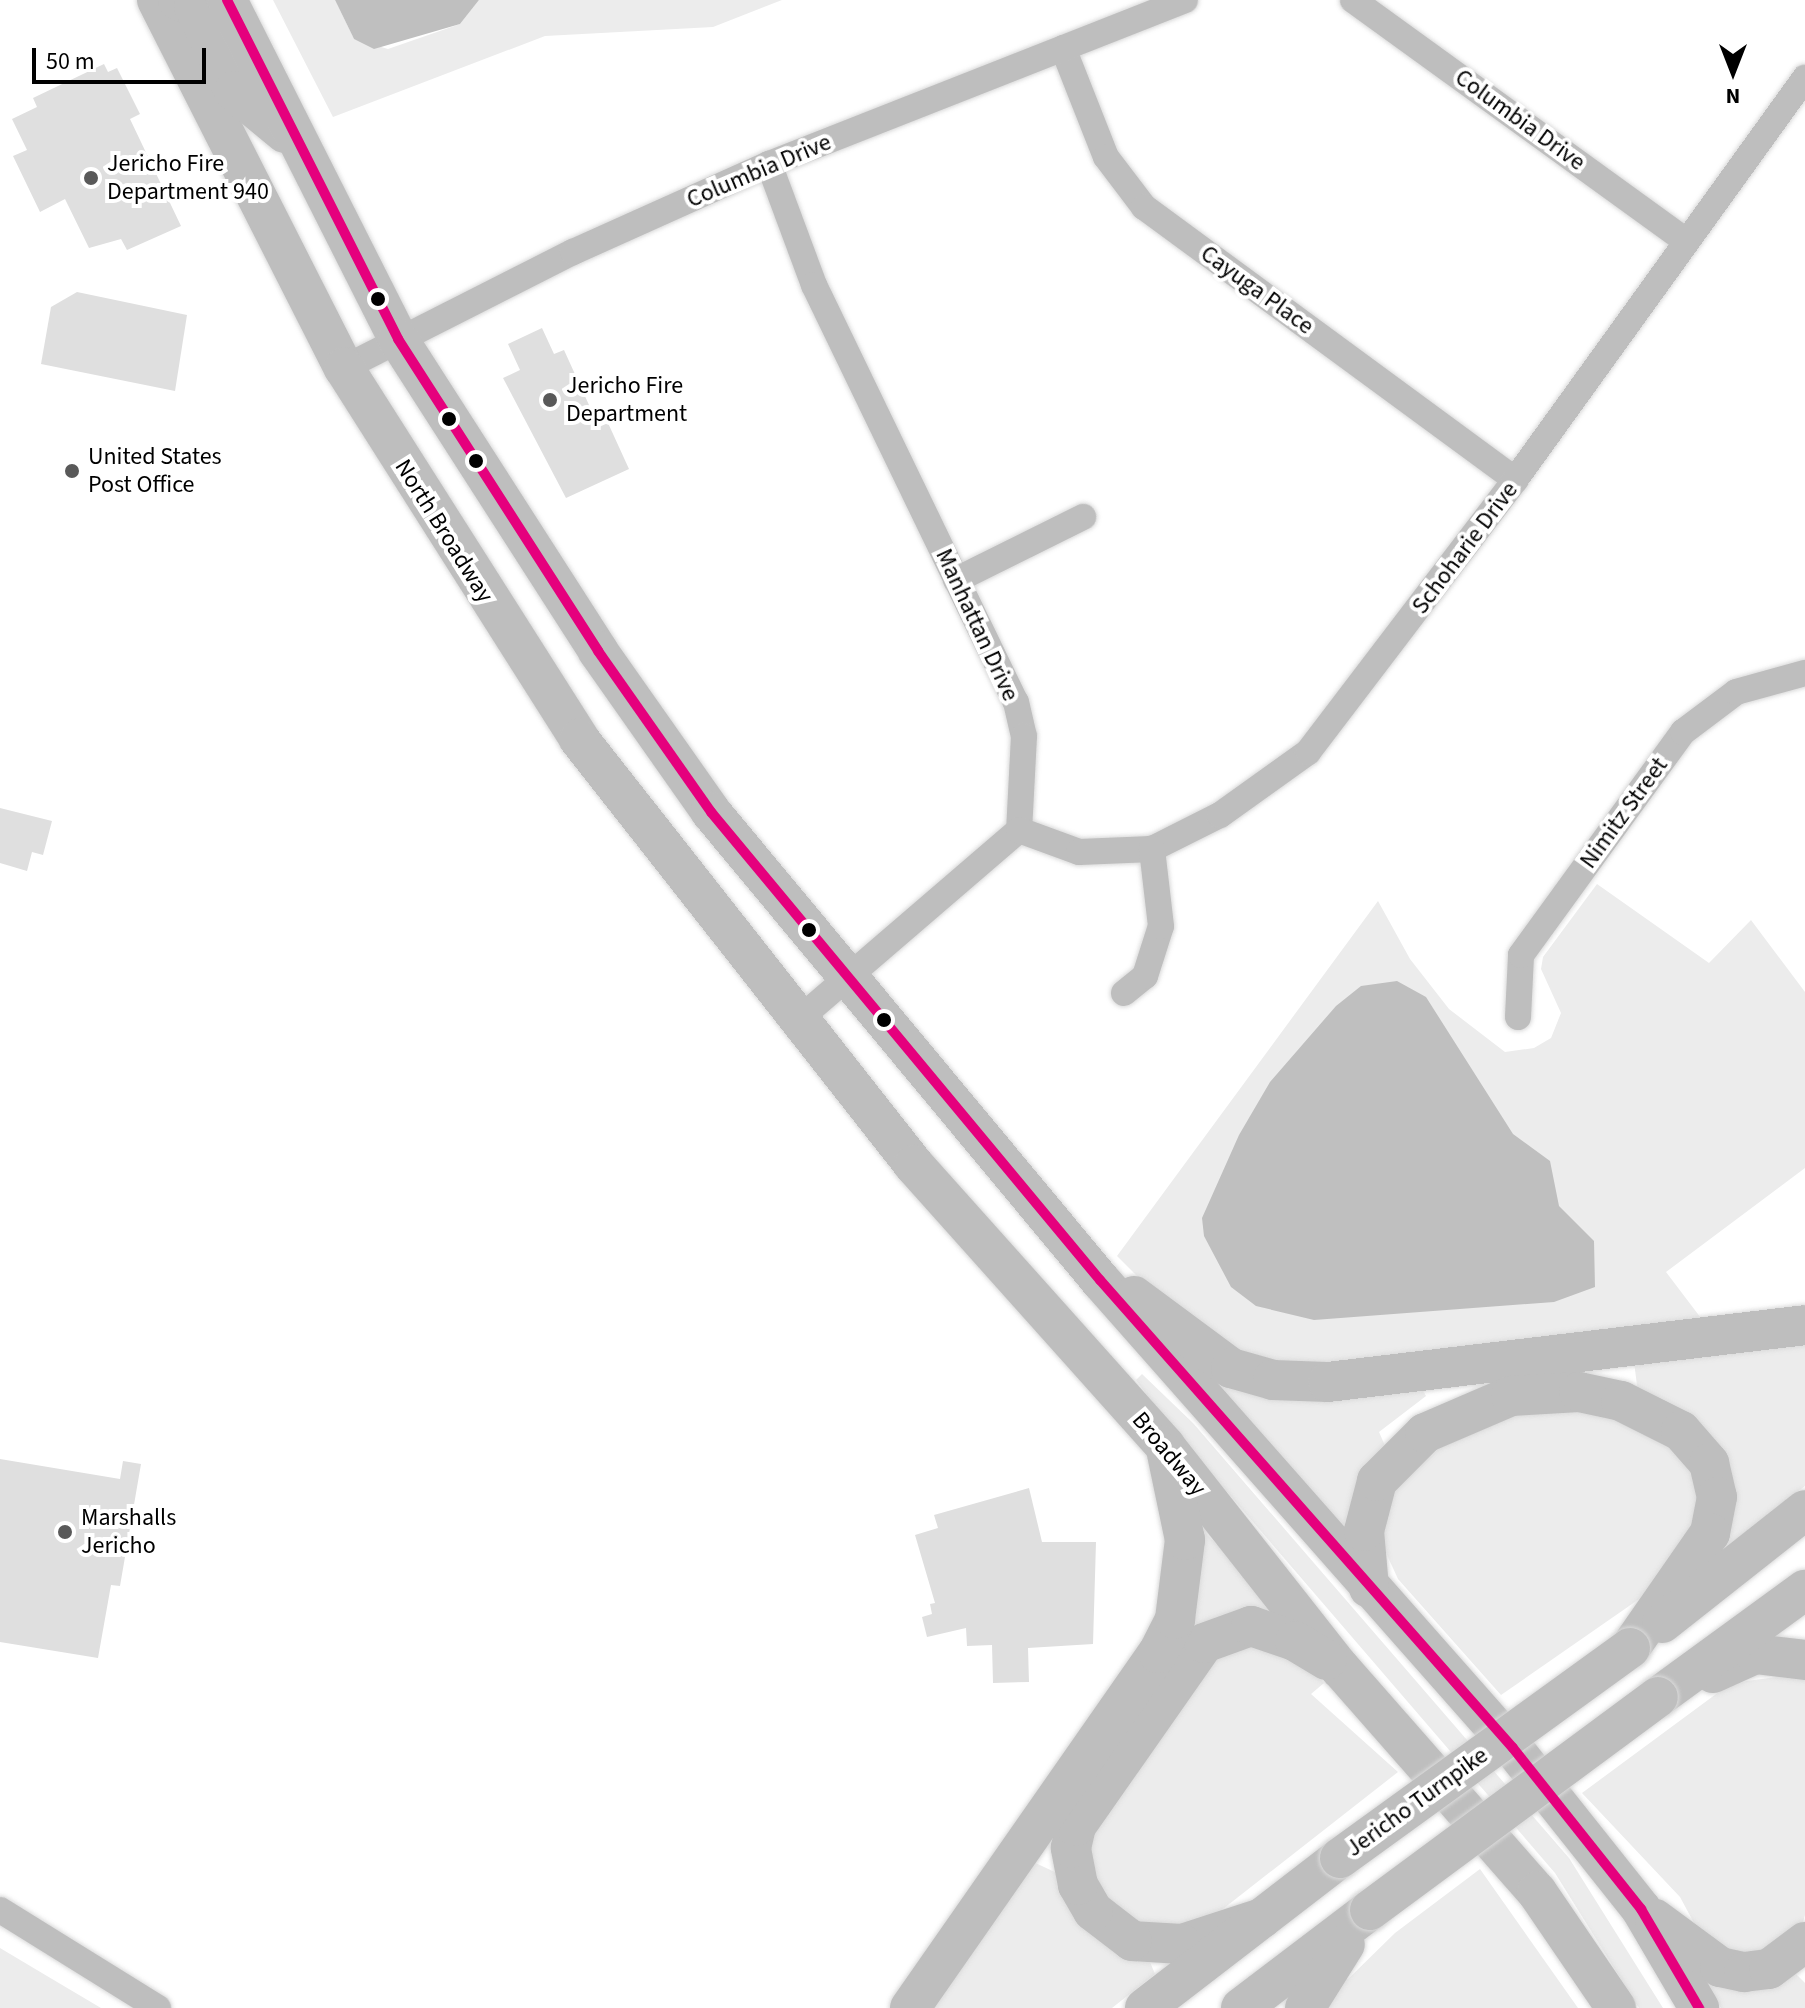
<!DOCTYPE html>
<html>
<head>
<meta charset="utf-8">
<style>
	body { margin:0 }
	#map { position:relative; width:1805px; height:2008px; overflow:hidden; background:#fff; font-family:"Source Sans 3",sans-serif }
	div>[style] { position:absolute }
	.green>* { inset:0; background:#ececec }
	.water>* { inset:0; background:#bfbfbf }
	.building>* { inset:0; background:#dfdfdf }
	.roads { filter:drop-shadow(0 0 2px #dbdbdb) drop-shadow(0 0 2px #dbdbdb) }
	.street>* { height:26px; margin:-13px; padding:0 13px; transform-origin:13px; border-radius:13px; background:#bebebe }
	.primary>* { height:40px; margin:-20px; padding:0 20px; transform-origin:20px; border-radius:20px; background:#bebebe }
	.bridges { filter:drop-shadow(0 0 2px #dbdbdb) drop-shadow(0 0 2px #dbdbdb) }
	.primary-bridge>* { height:40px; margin:-20px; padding:0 20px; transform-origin:20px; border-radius:20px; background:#bebebe }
	.bus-1>* { height:10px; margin:-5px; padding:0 5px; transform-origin:5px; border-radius:5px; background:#e5007d }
	.dots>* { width:22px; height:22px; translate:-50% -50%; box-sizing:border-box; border:4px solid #fff; border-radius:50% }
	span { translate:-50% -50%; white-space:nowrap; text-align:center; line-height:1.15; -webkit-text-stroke:8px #fff; paint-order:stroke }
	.street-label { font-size:24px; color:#000 }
	.poi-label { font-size:24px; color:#000 }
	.left { translate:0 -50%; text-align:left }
	.north { position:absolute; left:1693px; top:32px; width:80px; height:80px; -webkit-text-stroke:6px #fff; paint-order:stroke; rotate:180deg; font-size:22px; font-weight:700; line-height:32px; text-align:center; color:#000 }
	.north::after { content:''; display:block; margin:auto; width:28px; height:36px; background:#000; clip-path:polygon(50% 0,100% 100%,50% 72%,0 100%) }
	.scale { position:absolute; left:32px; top:48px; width:174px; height:36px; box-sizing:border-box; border:4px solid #000; border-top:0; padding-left:10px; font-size:24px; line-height:28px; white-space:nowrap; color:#000; -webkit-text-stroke:6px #fff; paint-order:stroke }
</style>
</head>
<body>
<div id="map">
	<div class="green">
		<i style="clip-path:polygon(273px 0,335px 0,354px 39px,388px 49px,460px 24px,479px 0,782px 0,713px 27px,545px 36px,333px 117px)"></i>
		<i style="clip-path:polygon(1597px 884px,1709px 963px,1751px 920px,1805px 992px,1805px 1168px,1666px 1272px,1707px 1326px,1278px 1368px,1192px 1331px,1117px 1256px,1378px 901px,1410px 959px,1449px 1009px,1505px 1052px,1534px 1048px,1551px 1038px,1561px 1013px,1541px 969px,1543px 957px)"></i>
		<i style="clip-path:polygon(1805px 1341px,1805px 1486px,1720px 1552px,1731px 1514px,1638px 1393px,1634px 1362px)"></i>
		<i style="clip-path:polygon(1198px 1367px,1420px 1385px,1426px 1396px,1379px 1432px,1386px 1448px,1354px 1519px,1341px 1528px)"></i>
		<i style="clip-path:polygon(1142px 1374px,1193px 1423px,1569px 1858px,1663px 2008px,1639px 2008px,1555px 1873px,1167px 1422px,1136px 1380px)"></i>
		<i style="clip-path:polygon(1559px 1407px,1620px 1419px,1675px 1450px,1701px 1478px,1705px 1520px,1668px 1579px,1501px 1695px,1398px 1579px,1382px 1544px,1383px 1503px,1436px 1442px,1498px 1415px)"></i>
		<i style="clip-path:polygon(1203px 1531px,1227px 1554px,1283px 1619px,1201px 1630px,1189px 1622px)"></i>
		<i style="clip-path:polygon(1242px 1638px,1298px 1656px,1324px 1683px,1311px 1694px,1398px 1772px,1205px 1923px,1142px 1932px,1108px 1910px,1088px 1874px,1087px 1837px,1205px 1659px)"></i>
		<i style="clip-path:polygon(1778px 1670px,1805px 1675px,1805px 1915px,1801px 1930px,1743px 1964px,1701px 1936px,1680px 1897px,1582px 1793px,1731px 1683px,1777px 1677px)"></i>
		<i style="clip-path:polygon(1029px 1860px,1059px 1874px,1114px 1952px,1150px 1962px,1155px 1974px,1112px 2008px,927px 2008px)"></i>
		<i style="clip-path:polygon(1480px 1869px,1578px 2008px,1315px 2008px,1327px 1982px,1348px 1979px,1395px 1933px)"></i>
		<i style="clip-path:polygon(0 1948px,47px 1976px,101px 2008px,0 2008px)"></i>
		<i style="clip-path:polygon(1796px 1974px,1805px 1983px,1805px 2008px,1721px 2008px,1704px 1979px)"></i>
	</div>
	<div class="water">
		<i style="clip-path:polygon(335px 0,479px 0,460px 24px,374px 49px,354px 39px)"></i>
		<i style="clip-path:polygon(1397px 981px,1426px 997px,1513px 1134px,1550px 1161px,1559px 1206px,1594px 1241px,1595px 1287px,1554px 1302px,1314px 1320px,1256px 1306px,1231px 1287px,1204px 1236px,1202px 1218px,1239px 1135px,1270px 1082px,1336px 1006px,1361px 986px)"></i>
	</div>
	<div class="building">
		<i style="clip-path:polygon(104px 64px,108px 72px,117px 68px,140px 114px,130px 119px,181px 226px,127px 250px,121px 239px,89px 248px,65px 199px,40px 212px,13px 156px,27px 150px,12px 119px,37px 107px,33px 98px)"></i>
		<i style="clip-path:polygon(77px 292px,187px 315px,175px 391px,41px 364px,51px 307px)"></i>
		<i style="clip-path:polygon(542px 328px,554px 354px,564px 350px,599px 427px,608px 423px,629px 469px,566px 498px,503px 378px,520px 370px,508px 344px)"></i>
		<i style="clip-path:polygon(0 808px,52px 821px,43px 855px,32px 852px,27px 871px,0 863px)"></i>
		<i style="clip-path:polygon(0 1459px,120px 1479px,123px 1461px,141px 1464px,120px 1586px,111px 1585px,98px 1658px,0 1642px)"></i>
		<i style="clip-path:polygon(1029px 1488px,1042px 1542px,1096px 1542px,1093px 1644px,1028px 1648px,1029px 1682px,993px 1683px,992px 1645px,967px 1646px,966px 1628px,927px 1637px,922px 1617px,932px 1614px,930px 1604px,935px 1603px,915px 1535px,938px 1528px,934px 1515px)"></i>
	</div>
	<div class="roads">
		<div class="street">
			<i style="left:1353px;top:0;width:411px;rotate:35.9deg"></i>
			<i style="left:1063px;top:48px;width:117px;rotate:68.5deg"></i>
			<i style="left:1106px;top:157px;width:63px;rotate:52.8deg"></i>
			<i style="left:1144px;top:207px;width:461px;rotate:36.3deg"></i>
			<i style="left:769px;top:164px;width:129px;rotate:69.6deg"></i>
			<i style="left:814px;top:285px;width:463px;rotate:64.2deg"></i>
			<i style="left:1016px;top:702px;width:35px;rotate:77deg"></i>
			<i style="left:1024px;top:736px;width:94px;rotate:93deg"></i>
			<i style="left:1019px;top:830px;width:291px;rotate:139.3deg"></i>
			<i style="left:344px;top:368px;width:257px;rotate:-26.9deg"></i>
			<i style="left:573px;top:252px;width:215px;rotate:-24.2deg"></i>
			<i style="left:769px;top:164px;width:447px;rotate:-21.5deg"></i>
			<i style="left:956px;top:580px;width:142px;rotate:-26.4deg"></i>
			<i style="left:1019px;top:830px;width:64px;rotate:20.1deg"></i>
			<i style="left:1079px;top:852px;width:73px;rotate:-2.4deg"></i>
			<i style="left:1152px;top:849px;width:76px;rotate:-26.6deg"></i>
			<i style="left:1220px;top:815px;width:108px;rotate:-35.6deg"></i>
			<i style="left:1308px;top:752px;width:342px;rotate:-52.7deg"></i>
			<i style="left:1515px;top:480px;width:496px;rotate:-54.2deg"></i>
			<i style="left:1124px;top:993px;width:27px;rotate:-39deg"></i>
			<i style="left:1145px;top:976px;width:52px;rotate:-72.3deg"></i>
			<i style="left:1161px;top:926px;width:78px;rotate:-96.7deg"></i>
			<i style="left:1518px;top:1017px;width:62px;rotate:-87.2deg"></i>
			<i style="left:1521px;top:955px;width:276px;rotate:-54deg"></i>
			<i style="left:1683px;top:732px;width:66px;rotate:-37deg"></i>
			<i style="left:1736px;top:692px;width:72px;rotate:-15.4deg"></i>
			<i style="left:0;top:1910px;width:186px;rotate:31.8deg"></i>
		</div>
		<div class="primary">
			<i style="left:157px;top:0;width:413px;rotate:63.1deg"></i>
			<i style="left:344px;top:368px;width:439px;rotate:57.6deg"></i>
			<i style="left:579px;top:739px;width:542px;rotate:51.82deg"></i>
			<i style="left:914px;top:1165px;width:377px;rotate:48.2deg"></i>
			<i style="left:1165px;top:1446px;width:283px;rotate:51.8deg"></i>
			<i style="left:1340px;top:1668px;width:298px;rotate:48.7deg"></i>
			<i style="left:1537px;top:1892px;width:140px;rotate:55.7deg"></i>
			<i style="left:178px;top:0;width:17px;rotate:21deg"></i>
			<i style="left:194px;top:6px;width:94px;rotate:64.8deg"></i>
			<i style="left:234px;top:91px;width:66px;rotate:39.5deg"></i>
			<i style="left:227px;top:0;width:380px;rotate:63.2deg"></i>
			<i style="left:398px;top:339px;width:371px;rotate:57.3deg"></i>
			<i style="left:598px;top:651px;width:197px;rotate:54.9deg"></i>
			<i style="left:711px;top:812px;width:609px;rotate:50.27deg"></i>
			<i style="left:1100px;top:1280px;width:624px;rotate:48.57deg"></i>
			<i style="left:1513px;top:1748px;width:206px;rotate:51.5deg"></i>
			<i style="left:1641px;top:1909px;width:115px;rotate:59.6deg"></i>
			<i style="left:1134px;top:1296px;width:121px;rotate:36.6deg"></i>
			<i style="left:1231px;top:1368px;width:44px;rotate:15.9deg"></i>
			<i style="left:1273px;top:1380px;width:55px;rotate:2.1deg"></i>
			<i style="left:1328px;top:1382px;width:480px;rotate:-6.8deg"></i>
			<i style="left:1369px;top:1588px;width:57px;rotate:-95deg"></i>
			<i style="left:1364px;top:1531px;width:52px;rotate:-75.4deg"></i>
			<i style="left:1377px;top:1481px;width:68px;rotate:-45deg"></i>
			<i style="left:1425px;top:1433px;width:94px;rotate:-23.3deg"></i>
			<i style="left:1511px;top:1396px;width:68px;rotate:-3.4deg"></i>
			<i style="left:1579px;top:1392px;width:43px;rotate:12.1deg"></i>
			<i style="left:1621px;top:1401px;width:67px;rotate:26.6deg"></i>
			<i style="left:1681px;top:1431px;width:43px;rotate:48.8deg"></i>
			<i style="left:1709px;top:1463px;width:35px;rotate:77deg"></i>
			<i style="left:1717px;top:1497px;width:37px;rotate:101deg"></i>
			<i style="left:1710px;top:1533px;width:140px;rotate:124.8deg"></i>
			<i style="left:1662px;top:1623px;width:182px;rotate:-38.3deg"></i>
			<i style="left:1713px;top:1673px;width:46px;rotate:-24.3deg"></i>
			<i style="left:1755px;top:1654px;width:50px;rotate:6.8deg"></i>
			<i style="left:1658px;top:1697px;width:182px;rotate:-36.1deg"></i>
			<i style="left:1262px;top:1918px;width:84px;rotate:162deg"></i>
			<i style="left:1182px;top:1944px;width:50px;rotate:-176.6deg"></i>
			<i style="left:1132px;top:1941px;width:49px;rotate:-142.4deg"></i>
			<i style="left:1093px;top:1911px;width:30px;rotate:-120deg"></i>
			<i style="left:1078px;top:1885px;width:38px;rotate:-101deg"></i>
			<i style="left:1071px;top:1848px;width:23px;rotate:-77deg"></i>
			<i style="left:1076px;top:1826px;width:223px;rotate:-55deg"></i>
			<i style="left:1204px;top:1643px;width:50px;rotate:-19.9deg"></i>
			<i style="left:1251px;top:1626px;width:46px;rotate:18.8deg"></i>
			<i style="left:1295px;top:1641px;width:37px;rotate:31deg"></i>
			<i style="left:1655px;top:1919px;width:81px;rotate:36.4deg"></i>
			<i style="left:1720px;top:1967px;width:25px;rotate:12deg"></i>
			<i style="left:1744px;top:1972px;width:25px;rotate:-7deg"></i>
			<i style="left:1769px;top:1969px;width:45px;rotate:-36.9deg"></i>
			<i style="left:910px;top:2008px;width:433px;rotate:-55.1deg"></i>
			<i style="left:1158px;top:1653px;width:38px;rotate:-63deg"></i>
			<i style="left:1175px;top:1619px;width:80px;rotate:-82.8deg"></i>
			<i style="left:1185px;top:1540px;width:88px;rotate:-101.8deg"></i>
			<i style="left:1145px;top:2008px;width:246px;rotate:-37.6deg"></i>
			<i style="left:1241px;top:2008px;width:162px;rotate:-37.2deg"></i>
			<i style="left:1305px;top:2008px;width:75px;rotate:-58deg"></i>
		</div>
	</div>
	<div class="bridges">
		<div class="primary-bridge">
			<i style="left:1340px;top:1858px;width:358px;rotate:-35.9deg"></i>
			<i style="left:1370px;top:1910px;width:358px;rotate:-36.5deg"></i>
		</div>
	</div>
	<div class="bus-1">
		<i style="left:227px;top:0;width:380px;rotate:63.2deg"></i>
		<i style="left:398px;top:339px;width:371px;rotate:57.3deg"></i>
		<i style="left:598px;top:651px;width:197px;rotate:54.9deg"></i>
		<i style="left:711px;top:812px;width:609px;rotate:50.27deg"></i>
		<i style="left:1100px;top:1280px;width:624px;rotate:48.57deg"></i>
		<i style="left:1513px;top:1748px;width:206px;rotate:51.5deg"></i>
		<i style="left:1641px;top:1909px;width:115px;rotate:59.6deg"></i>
	</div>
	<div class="dots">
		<i style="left:91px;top:178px;background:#595959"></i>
		<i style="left:378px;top:299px;background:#000"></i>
		<i style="left:550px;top:400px;background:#595959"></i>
		<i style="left:449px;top:419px;background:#000"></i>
		<i style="left:476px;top:461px;background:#000"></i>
		<i style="left:72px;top:471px;background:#595959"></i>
		<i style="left:809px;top:930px;background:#000"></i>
		<i style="left:884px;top:1020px;background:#000"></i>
		<i style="left:65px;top:1532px;background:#595959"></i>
	</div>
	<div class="street-label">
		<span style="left:1520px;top:120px;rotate:36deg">Columbia Drive</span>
		<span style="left:759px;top:171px;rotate:-23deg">Columbia Drive</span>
		<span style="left:1257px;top:290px;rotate:36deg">Cayuga Place</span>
		<span style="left:444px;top:531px;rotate:58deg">North Broadway</span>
		<span style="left:1465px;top:548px;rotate:-53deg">Schoharie Drive</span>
		<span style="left:977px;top:625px;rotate:65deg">Manhattan Drive</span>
		<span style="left:1624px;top:813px;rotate:-54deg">Nimitz Street</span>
		<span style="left:1169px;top:1454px;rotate:50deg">Broadway</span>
		<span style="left:1417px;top:1802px;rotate:-36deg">Jericho Turnpike</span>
	</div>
	<div class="poi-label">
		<span class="left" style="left:107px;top:178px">Jericho Fire<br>Department 940</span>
		<span class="left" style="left:566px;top:400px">Jericho Fire<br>Department</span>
		<span class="left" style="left:88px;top:471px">United States<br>Post Office</span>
		<span class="left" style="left:81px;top:1532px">Marshalls<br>Jericho</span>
	</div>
	<div class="north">N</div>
	<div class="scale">50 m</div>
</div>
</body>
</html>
